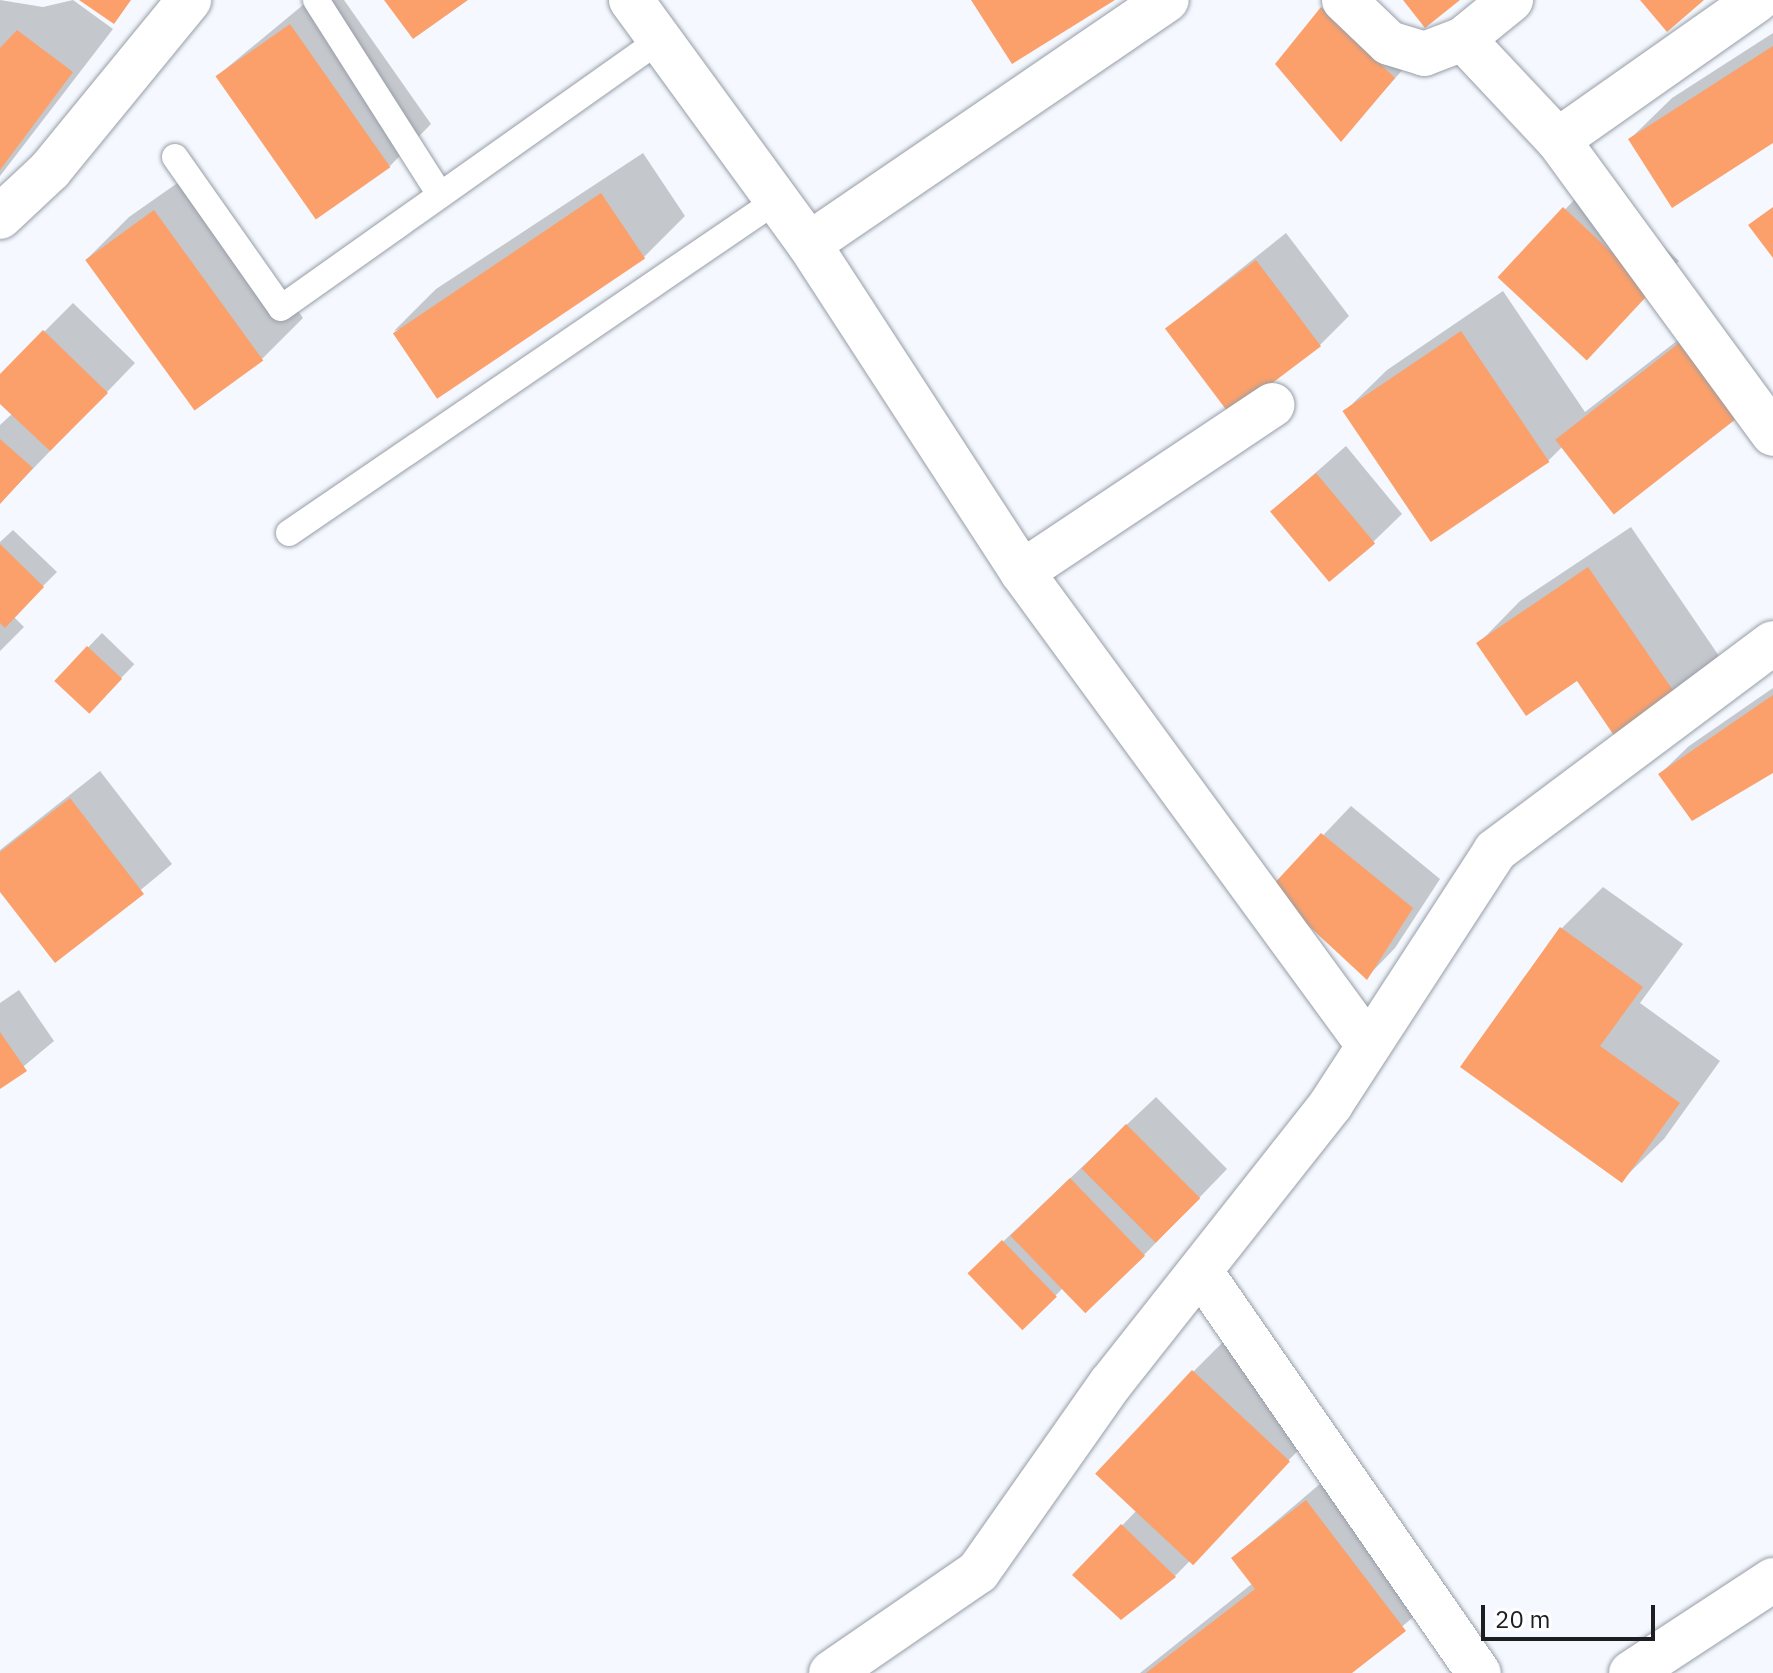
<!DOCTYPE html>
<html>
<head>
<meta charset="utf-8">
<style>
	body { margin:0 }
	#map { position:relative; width:1773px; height:1673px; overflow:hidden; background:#f5f9ff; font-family:"IBM Plex Sans",sans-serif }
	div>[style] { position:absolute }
	.shadow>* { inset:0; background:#0003; transform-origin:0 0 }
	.building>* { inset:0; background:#fba06b; transform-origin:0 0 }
	.roads { filter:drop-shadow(0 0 2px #989da7) drop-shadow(0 0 2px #989da7) }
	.service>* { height:26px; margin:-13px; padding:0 13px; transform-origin:13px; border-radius:13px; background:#fff }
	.minor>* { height:44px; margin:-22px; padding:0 22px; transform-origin:22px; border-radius:22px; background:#fff }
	span { translate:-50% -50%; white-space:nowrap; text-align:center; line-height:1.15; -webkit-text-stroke:6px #fff; paint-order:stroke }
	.scale { position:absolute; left:1481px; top:1605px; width:174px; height:36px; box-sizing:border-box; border:4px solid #1c1e21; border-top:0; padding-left:10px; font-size:24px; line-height:28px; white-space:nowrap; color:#1c1e21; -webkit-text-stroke:6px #fff; paint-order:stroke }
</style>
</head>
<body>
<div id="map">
	<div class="shadow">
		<i style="clip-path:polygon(0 0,43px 7px,73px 0,113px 29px,0 176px)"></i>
		<i style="clip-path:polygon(309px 0,344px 0,431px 124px,390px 166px,217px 76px)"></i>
		<i style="clip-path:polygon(1331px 0,1422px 48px,1341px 139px,1278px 64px)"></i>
		<i style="clip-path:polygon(1773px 33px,1773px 141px,1630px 139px,1672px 98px)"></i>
		<i style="clip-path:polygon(643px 153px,685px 216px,643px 258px,394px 331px,436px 289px)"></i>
		<i style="clip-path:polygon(196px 170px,303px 318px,261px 360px,87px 259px,129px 217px)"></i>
		<i style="clip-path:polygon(1593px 180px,1679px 261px,1615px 328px,1501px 277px)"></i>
		<i style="clip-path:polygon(1286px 233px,1349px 316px,1320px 345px,1167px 328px)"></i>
		<i style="clip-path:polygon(1503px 291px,1585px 412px,1709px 316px,1765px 388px,1563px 446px,1548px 461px,1345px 411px,1387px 370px)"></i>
		<i style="clip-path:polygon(73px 303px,135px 363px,0 503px,0 425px,13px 413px,0 401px,0 376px)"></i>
		<i style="clip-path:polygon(1346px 446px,1402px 514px,1373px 542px,1271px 512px)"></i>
		<i style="clip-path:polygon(1631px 527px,1719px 656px,1677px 697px,1577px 679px,1479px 643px,1520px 601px)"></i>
		<i style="clip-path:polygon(13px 530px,57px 572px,13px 616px,24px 627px,0 651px,0 542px)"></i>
		<i style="left:102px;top:633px;width:45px;height:66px;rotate:44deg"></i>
		<i style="clip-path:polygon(1773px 688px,1773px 771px,1660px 774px,1689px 746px)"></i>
		<i style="clip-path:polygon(100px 771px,172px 864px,56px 960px,0 889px,0 850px)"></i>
		<i style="clip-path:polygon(1351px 806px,1440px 879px,1395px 948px,1367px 977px,1272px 889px)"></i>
		<i style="clip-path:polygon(1603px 887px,1683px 944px,1640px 1003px,1720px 1061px,1664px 1139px,1622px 1180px,1562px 928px)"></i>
		<i style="clip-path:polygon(19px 990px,54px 1041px,0 1086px,0 1003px)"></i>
		<i style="clip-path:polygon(1156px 1097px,1227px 1169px,1144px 1255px,1063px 1288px,1023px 1328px,970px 1273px)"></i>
		<i style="clip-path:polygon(1235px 1330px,1330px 1418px,1175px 1576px,1122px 1618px,1075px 1575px,1136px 1511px,1193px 1372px)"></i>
		<i style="clip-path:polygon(1348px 1460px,1447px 1588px,1348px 1673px,1140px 1673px,1253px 1583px,1233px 1558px)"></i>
	</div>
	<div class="building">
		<i style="clip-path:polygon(79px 0,131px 0,114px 24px)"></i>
		<i style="clip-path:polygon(384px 0,468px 0,413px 39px)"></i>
		<i style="clip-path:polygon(971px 0,1115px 0,1012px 64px)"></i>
		<i style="clip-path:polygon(1403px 0,1460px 0,1425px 28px)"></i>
		<i style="clip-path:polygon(1640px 0,1704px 0,1667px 32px)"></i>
		<i style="clip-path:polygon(1321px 7px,1395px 78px,1341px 142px,1275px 64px)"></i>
		<i style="left:290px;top:24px;width:175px;height:91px;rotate:55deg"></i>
		<i style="clip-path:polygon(17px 30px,73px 72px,0 170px,0 48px)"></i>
		<i style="clip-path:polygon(1773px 46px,1773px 143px,1672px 208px,1628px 139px)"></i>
		<i style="left:601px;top:193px;width:79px;height:251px;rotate:56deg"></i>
		<i style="left:1563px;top:207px;width:122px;height:96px;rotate:43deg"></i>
		<i style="clip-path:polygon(1773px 207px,1773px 258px,1748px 225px)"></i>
		<i style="left:154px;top:210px;width:186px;height:85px;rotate:54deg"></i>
		<i style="left:1256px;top:260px;width:108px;height:114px;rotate:53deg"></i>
		<i style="clip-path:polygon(43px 330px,108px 393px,50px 451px,0 404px,0 374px)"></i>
		<i style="left:1461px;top:331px;width:158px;height:143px;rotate:56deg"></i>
		<i style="left:1679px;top:343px;width:95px;height:157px;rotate:52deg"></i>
		<i style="clip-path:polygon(0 439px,33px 468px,0 504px)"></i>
		<i style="left:1316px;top:473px;width:92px;height:60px;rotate:50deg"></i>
		<i style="clip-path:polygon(0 544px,44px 587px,5px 628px,0 623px)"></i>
		<i style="clip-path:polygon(1588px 567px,1679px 699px,1617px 740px,1577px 681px,1526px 716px,1476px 643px)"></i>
		<i style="left:87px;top:646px;width:48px;height:48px;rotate:43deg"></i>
		<i style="clip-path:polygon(1773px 695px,1773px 773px,1692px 821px,1658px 774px)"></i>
		<i style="clip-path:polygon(70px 798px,144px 894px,55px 963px,0 892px,0 852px)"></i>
		<i style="clip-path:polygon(1321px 833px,1413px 908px,1367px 980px,1269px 889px)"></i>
		<i style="clip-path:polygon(1560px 927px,1643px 987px,1600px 1046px,1680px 1103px,1622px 1183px,1460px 1067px)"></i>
		<i style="clip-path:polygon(0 1032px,27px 1071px,0 1089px)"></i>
		<i style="left:1126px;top:1124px;width:105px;height:63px;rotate:45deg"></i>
		<i style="left:1070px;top:1178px;width:108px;height:83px;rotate:46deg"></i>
		<i style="left:1002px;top:1240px;width:79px;height:48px;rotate:46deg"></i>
		<i style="left:1192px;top:1370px;width:134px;height:142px;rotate:43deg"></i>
		<i style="clip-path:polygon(1306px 1500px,1406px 1631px,1352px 1673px,1146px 1673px,1255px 1589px,1231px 1558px)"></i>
		<i style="clip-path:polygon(1121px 1524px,1176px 1577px,1121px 1620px,1072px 1575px)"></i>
	</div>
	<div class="roads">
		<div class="service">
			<i style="left:316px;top:0;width:231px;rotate:57.5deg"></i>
			<i style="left:175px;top:157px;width:184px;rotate:54.9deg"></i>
			<i style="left:281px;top:308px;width:464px;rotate:-35.3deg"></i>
			<i style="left:289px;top:533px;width:591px;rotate:-34.31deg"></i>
		</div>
		<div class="minor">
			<i style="left:631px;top:0;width:302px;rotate:53.9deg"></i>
			<i style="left:809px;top:244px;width:391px;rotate:57deg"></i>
			<i style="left:1022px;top:572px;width:582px;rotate:53.8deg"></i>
			<i style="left:1344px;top:0;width:62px;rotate:43.7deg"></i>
			<i style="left:1389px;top:43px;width:37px;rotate:17deg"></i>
			<i style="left:1424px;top:54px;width:42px;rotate:-21deg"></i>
			<i style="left:1463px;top:39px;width:62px;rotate:-39.1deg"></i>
			<i style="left:1463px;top:39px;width:139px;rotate:46.8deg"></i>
			<i style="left:1558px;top:140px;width:364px;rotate:53.8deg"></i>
			<i style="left:1558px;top:140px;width:243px;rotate:-35.1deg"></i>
			<i style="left:0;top:217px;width:69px;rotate:-43.2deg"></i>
			<i style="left:50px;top:170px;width:220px;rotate:-50.7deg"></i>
			<i style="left:809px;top:244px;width:433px;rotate:-34.3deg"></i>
			<i style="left:1022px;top:572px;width:301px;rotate:-33.7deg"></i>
			<i style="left:1201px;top:1272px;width:488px;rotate:55.3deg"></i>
			<i style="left:831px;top:1673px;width:178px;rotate:-34.5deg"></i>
			<i style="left:978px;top:1572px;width:231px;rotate:-54.9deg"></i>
			<i style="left:1111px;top:1383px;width:355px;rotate:-51.7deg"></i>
			<i style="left:1331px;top:1104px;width:302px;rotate:-57deg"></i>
			<i style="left:1495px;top:851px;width:347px;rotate:-36.8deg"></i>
			<i style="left:1631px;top:1673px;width:170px;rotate:-33.2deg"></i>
		</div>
	</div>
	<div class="scale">20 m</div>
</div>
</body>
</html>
